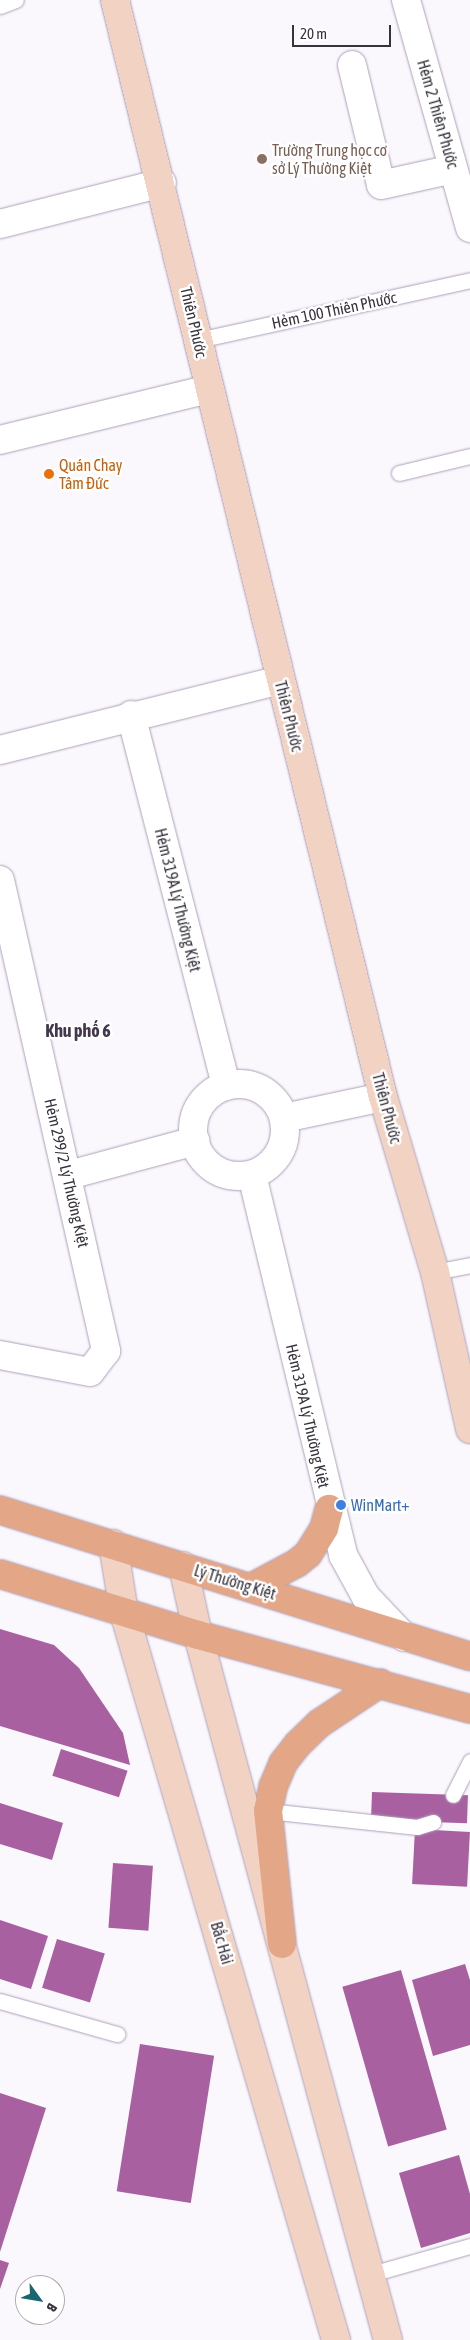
<!DOCTYPE html>
<html>
<head>
<meta charset="utf-8">
<style>
	body { margin:0 }
	#map { position:relative; width:470px; height:2340px; overflow:hidden; background:#faf7fd; font-family:"Asap Condensed",sans-serif }
	div>[style] { position:absolute }
	.building>* { inset:0; background:#a860a1; transform-origin:0 0 }
	.roads { filter:drop-shadow(0 0 1px #ada0b8) drop-shadow(0 0 1px #ada0b8) }
	.lane>* { height:15px; margin:-7.5px; padding:0 7.5px; transform-origin:7.5px; border-radius:7.5px; background:#fff }
	.street>* { height:28px; margin:-14px; padding:0 14px; transform-origin:14px; border-radius:14px; background:#fff }
	.street>.ring { margin:-14px; padding:0; box-sizing:content-box; background:none; border:28px solid #fff; border-radius:50% }
	.secondary>* { height:28px; margin:-14px; padding:0 14px; transform-origin:14px; border-radius:14px; background:#f1d2c3 }
	.primary>* { height:28px; margin:-14px; padding:0 14px; transform-origin:14px; border-radius:14px; background:#e3a687 }
	.dots>* { width:14px; height:14px; translate:-50% -50%; box-sizing:border-box; border:2px solid #fff; border-radius:50% }
	span { translate:-50% -50%; white-space:nowrap; text-align:center; line-height:1.15; -webkit-text-stroke:5px #fff; paint-order:stroke }
	.street-label { font-size:16px; color:#37323c }
	.education-label { font-size:16px; color:#785e54 }
	.left { translate:0 -50%; text-align:left }
	.food-label { font-size:16px; color:#c56008 }
	.shop-label { font-size:16px; color:#366cbe }
	.neighbourhood-label { font-size:18px; color:#42374b; font-weight:700 }
	.north { position:absolute; left:15px; top:2275px; width:50px; height:50px; box-sizing:border-box; background:#fff; border:1px solid #afadb1; border-radius:50%; rotate:122deg; font-size:14px; font-weight:700; line-height:20px; text-align:center; color:#37323c }
	.north::after { content:''; display:block; margin:auto; width:18px; height:22px; background:#19666e; clip-path:polygon(50% 0,100% 100%,50% 72%,0 100%) }
	.scale { position:absolute; left:292px; top:25px; width:99px; height:22px; box-sizing:border-box; border:2px solid #37323c; border-top:0; padding-left:6px; font-size:15px; line-height:18px; white-space:nowrap; color:#37323c; -webkit-text-stroke:4px #fff; paint-order:stroke }
</style>
</head>
<body>
<div id="map">
	<div class="building">
		<i style="clip-path:polygon(0 1629px,54px 1645px,79px 1668px,123px 1733px,130px 1765px,0 1726px)"></i>
		<i style="left:61px;top:1749px;width:70px;height:28px;rotate:18deg"></i>
		<i style="left:372px;top:1792px;width:96px;height:28px;rotate:2deg"></i>
		<i style="clip-path:polygon(0 1803px,63px 1823px,52px 1860px,0 1844px)"></i>
		<i style="left:415px;top:1829px;width:55px;height:55px;rotate:3deg"></i>
		<i style="left:113px;top:1863px;width:40px;height:65px;rotate:4deg"></i>
		<i style="clip-path:polygon(0 1920px,48px 1936px,31px 1989px,0 1979px)"></i>
		<i style="left:57px;top:1939px;width:50px;height:51px;rotate:17deg"></i>
		<i style="clip-path:polygon(465px 1964px,470px 1980px,470px 2045px,433px 2056px,412px 1980px)"></i>
		<i style="left:401px;top:1970px;width:166px;height:61px;rotate:74deg"></i>
		<i style="left:140px;top:2044px;width:75px;height:149px;rotate:9deg"></i>
		<i style="clip-path:polygon(0 2093px,46px 2108px,0 2252px)"></i>
		<i style="clip-path:polygon(459px 2155px,470px 2194px,470px 2233px,421px 2248px,399px 2173px)"></i>
		<i style="clip-path:polygon(0 2260px,9px 2263px,0 2289px)"></i>
	</div>
	<div class="roads">
		<div class="lane">
			<i style="left:0;top:6px;width:17px;rotate:-21deg"></i>
			<i style="left:198px;top:340px;width:279px;rotate:-12.4deg"></i>
			<i style="left:399px;top:473px;width:73px;rotate:-13.5deg"></i>
			<i style="left:435px;top:1272px;width:36px;rotate:-11deg"></i>
			<i style="left:453px;top:1795px;width:38px;rotate:-63deg"></i>
			<i style="left:268px;top:1811px;width:150px;rotate:6.1deg"></i>
			<i style="left:417px;top:1827px;width:17px;rotate:-17deg"></i>
			<i style="left:0;top:2001px;width:122px;rotate:15.8deg"></i>
			<i style="left:368px;top:2275px;width:106px;rotate:-15.9deg"></i>
		</div>
		<div class="street">
			<i style="left:406px;top:0;width:237px;rotate:74.3deg"></i>
			<i style="left:352px;top:65px;width:123px;rotate:76.4deg"></i>
			<i style="left:381px;top:185px;width:74px;rotate:-12.5deg"></i>
			<i style="left:0;top:224px;width:167px;rotate:-14.2deg"></i>
			<i style="left:0;top:440px;width:215px;rotate:-13.7deg"></i>
			<i style="left:131px;top:715px;width:383px;rotate:75.6deg"></i>
			<i style="left:0;top:750px;width:289px;rotate:-14deg"></i>
			<i style="left:0;top:880px;width:483px;rotate:77.3deg"></i>
			<i style="left:106px;top:1351px;width:26px;rotate:127deg"></i>
			<i style="left:90px;top:1372px;width:92px;rotate:-169.3deg"></i>
			<i class="ring" style="left:193px;top:1084px;width:64px;height:64px"></i>
			<i style="left:284px;top:1118px;width:101px;rotate:-12deg"></i>
			<i style="left:69px;top:1175px;width:131px;rotate:-15.1deg"></i>
			<i style="left:252px;top:1175px;width:391px;rotate:76.5deg"></i>
			<i style="left:343px;top:1555px;width:48px;rotate:61.3deg"></i>
			<i style="left:366px;top:1597px;width:55px;rotate:46.5deg"></i>
		</div>
		<div class="secondary">
			<i style="left:115px;top:0;width:1129px;rotate:76.27deg"></i>
			<i style="left:383px;top:1097px;width:183px;rotate:73.5deg"></i>
			<i style="left:435px;top:1272px;width:161px;rotate:77.4deg"></i>
			<i style="left:113px;top:1544px;width:69px;rotate:80.8deg"></i>
			<i style="left:124px;top:1612px;width:758px;rotate:73.76deg"></i>
			<i style="left:183px;top:1566px;width:71px;rotate:77.7deg"></i>
			<i style="left:198px;top:1635px;width:730px;rotate:74.92deg"></i>
		</div>
		<div class="primary">
			<i style="left:0;top:1510px;width:492px;rotate:17.3deg"></i>
			<i style="left:0;top:1574px;width:207px;rotate:17.1deg"></i>
			<i style="left:198px;top:1635px;width:282px;rotate:15.2deg"></i>
			<i style="left:252px;top:1587px;width:51px;rotate:-28.1deg"></i>
			<i style="left:297px;top:1563px;width:14px;rotate:-39deg"></i>
			<i style="left:308px;top:1554px;width:31px;rotate:-58deg"></i>
			<i style="left:324px;top:1528px;width:20px;rotate:-75deg"></i>
			<i style="left:282px;top:1944px;width:134px;rotate:-96deg"></i>
			<i style="left:268px;top:1811px;width:25px;rotate:-78deg"></i>
			<i style="left:273px;top:1787px;width:26px;rotate:-67deg"></i>
			<i style="left:283px;top:1763px;width:24px;rotate:-52deg"></i>
			<i style="left:298px;top:1744px;width:30px;rotate:-44deg"></i>
			<i style="left:320px;top:1723px;width:72px;rotate:-33.7deg"></i>
		</div>
	</div>
	<div class="dots">
		<i style="left:262px;top:159px;background:#8d6e63"></i>
		<i style="left:49px;top:474px;background:#e8710a"></i>
		<i style="left:341px;top:1505px;background:#3f7fe0"></i>
	</div>
	<div class="street-label">
		<span style="left:438px;top:114px;rotate:74deg">Hẻm 2 Thiên Phước</span>
		<span style="left:334px;top:310px;rotate:-12deg">Hẻm 100 Thiên Phước</span>
		<span style="left:194px;top:322px;rotate:77deg">Thiên Phước</span>
		<span style="left:289px;top:716px;rotate:76deg">Thiên Phước</span>
		<span style="left:178px;top:900px;rotate:76deg">Hẻm 319A Lý Thường Kiệt</span>
		<span style="left:387px;top:1108px;rotate:75deg">Thiên Phước</span>
		<span style="left:67px;top:1173px;rotate:77deg">Hẻm 299/2 Lý Thường Kiệt</span>
		<span style="left:308px;top:1416px;rotate:77deg">Hẻm 319A Lý Thường Kiệt</span>
		<span style="left:235px;top:1582px;rotate:17deg">Lý Thường Kiệt</span>
		<span style="left:222px;top:1943px;rotate:74deg">Bắc Hải</span>
	</div>
	<div class="education-label">
		<span class="left" style="left:272px;top:159px">Trường Trung học cơ<br>sở Lý Thường Kiệt</span>
	</div>
	<div class="food-label">
		<span class="left" style="left:59px;top:474px">Quán Chay<br>Tâm Đức</span>
	</div>
	<div class="shop-label">
		<span class="left" style="left:351px;top:1505px">WinMart+</span>
	</div>
	<div class="neighbourhood-label">
		<span style="left:78px;top:1031px">Khu phố 6</span>
	</div>
	<div class="north">B</div>
	<div class="scale">20 m</div>
</div>
</body>
</html>
